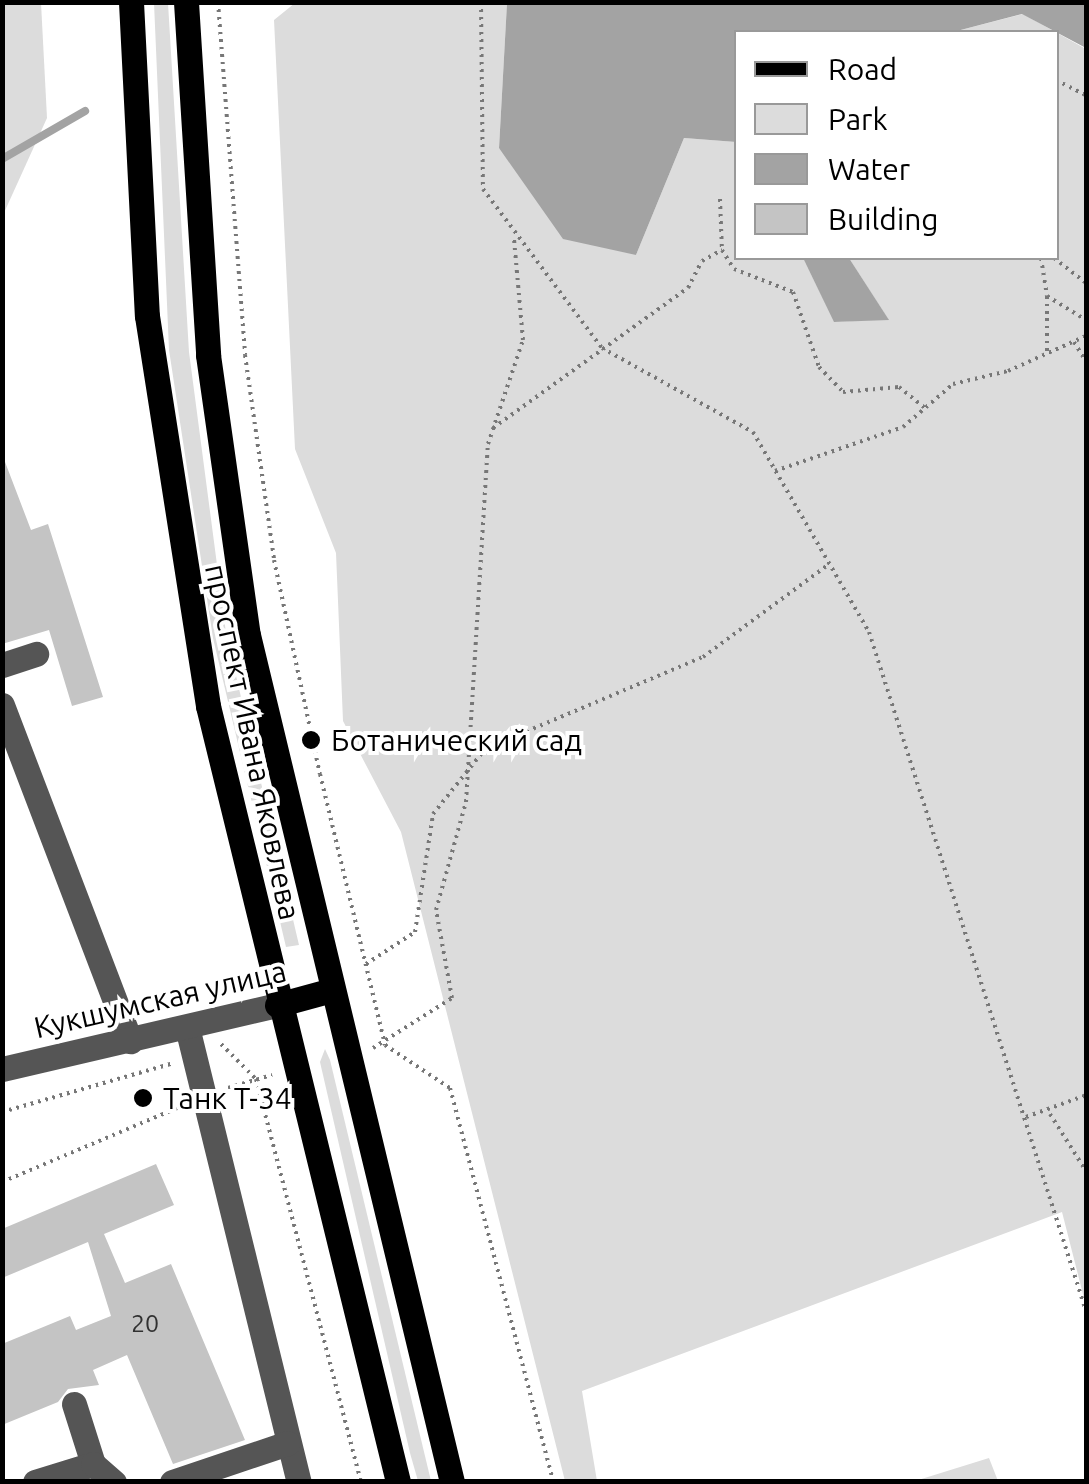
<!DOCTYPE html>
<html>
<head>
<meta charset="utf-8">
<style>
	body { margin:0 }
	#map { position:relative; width:1089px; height:1484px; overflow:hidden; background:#fff; font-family:Ubuntu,sans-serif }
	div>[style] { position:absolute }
	.green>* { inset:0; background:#dcdcdc }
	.water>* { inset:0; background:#a3a3a3 }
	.stream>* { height:8px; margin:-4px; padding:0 4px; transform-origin:4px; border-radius:4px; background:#a3a3a3 }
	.building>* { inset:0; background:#c4c4c4 }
	.path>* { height:4px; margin-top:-2px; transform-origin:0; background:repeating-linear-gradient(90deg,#777 0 2.5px,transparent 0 7.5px) }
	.minor>* { height:25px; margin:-12.5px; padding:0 12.5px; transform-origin:12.5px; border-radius:12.5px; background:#555 }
	.major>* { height:25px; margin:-12.5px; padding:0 12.5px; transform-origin:12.5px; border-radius:12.5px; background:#000 }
	.dots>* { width:28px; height:28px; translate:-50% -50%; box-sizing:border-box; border:5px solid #fff; border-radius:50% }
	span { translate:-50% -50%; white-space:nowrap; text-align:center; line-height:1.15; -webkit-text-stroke:8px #fff; paint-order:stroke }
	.number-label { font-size:25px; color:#313131 }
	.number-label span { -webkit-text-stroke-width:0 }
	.poi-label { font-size:30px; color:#000 }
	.left { translate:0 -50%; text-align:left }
	.street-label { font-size:30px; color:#000 }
	.frame { position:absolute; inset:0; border:5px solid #000; pointer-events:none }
	.legend { position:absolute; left:734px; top:30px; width:325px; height:230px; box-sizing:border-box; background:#fff; border:2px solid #999; margin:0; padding:12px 18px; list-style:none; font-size:30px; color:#000 }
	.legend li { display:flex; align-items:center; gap:20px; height:50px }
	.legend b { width:50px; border:2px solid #999 }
</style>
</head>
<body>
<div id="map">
	<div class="green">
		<i style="clip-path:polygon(3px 2px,41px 3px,47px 118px,3px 215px)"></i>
		<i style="clip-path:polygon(154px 3px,168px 3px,189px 352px,226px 633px,299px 945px,286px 947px,213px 638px,169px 350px)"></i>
		<i style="clip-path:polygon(295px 3px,507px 3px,499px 148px,636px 255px,684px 138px,736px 142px,736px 258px,803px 258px,835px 322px,888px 319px,849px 258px,1056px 258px,1056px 32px,953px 32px,1023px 14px,1086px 49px,1086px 1306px,1062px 1212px,582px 1391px,597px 1481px,565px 1481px,401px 832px,343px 721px,336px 553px,295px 449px,274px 20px)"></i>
		<i style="clip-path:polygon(325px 1049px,330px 1060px,431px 1481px,418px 1481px,410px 1453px,320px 1062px)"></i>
		<i style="clip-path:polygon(989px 1458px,998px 1481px,915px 1481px)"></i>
	</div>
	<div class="water">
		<i style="clip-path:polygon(507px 3px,1086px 3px,1086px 48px,1022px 14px,953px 32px,736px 32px,736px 142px,684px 138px,636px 255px,563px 239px,499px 148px)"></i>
		<i style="clip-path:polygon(803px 258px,849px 258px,889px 320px,834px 322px)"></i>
	</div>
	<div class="stream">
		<i style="left:2px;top:159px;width:96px;rotate:-30deg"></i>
	</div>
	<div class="building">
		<i style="clip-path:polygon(2px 454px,31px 530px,48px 524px,103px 697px,72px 706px,49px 630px,2px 644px)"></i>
		<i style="clip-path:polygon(156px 1164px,174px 1205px,104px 1234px,125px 1283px,171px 1264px,245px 1440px,173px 1464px,127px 1355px,93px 1370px,99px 1385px,68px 1389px,58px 1402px,2px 1425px,2px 1344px,70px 1316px,76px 1330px,111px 1316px,88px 1242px,2px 1278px,2px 1229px)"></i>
	</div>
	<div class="path">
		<i style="left:218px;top:2px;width:354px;rotate:85.6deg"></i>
		<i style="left:245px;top:355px;width:207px;rotate:81.9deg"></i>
		<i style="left:274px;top:560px;width:219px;rotate:77.9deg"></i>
		<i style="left:320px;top:774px;width:279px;rotate:76.5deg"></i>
		<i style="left:385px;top:1045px;width:78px;rotate:33.5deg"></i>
		<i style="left:450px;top:1088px;width:407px;rotate:75.3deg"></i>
		<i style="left:481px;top:2px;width:187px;rotate:89.4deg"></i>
		<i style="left:483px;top:189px;width:199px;rotate:53.2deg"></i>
		<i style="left:602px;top:348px;width:173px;rotate:29.1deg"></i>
		<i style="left:753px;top:432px;width:231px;rotate:59.9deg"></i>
		<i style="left:869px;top:632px;width:713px;rotate:72.28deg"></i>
		<i style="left:1056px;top:80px;width:34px;rotate:27deg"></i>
		<i style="left:720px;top:199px;width:51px;rotate:87.8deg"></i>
		<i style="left:1041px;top:258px;width:38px;rotate:81deg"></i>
		<i style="left:1047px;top:296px;width:46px;rotate:31.6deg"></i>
		<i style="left:1054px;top:258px;width:41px;rotate:38deg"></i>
		<i style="left:1047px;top:296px;width:55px;rotate:90deg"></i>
		<i style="left:1074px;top:342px;width:22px;rotate:58deg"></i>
		<i style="left:493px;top:428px;width:240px;rotate:-35.7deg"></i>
		<i style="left:688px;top:288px;width:30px;rotate:-63deg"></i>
		<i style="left:702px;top:261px;width:23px;rotate:-29deg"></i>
		<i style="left:722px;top:250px;width:22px;rotate:58deg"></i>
		<i style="left:734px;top:269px;width:63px;rotate:21.3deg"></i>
		<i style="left:793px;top:292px;width:79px;rotate:70.9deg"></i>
		<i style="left:819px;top:367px;width:35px;rotate:46deg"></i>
		<i style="left:843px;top:392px;width:56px;rotate:-5.1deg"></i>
		<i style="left:899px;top:387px;width:33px;rotate:39deg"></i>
		<i style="left:775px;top:471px;width:135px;rotate:-19deg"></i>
		<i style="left:903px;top:427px;width:66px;rotate:-40.7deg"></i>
		<i style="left:953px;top:384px;width:57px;rotate:-13.3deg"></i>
		<i style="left:1008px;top:371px;width:85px;rotate:-24.2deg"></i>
		<i style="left:366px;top:964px;width:59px;rotate:-33.1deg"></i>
		<i style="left:415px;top:932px;width:119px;rotate:-81.3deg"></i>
		<i style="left:433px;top:814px;width:83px;rotate:-51.3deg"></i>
		<i style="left:485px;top:749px;width:237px;rotate:-22.9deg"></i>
		<i style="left:703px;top:657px;width:157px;rotate:-36.4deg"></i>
		<i style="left:221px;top:1044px;width:49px;rotate:45deg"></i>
		<i style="left:256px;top:1079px;width:416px;rotate:75.4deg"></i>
		<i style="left:373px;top:1048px;width:93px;rotate:-32.3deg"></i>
		<i style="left:452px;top:998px;width:89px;rotate:-100.3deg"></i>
		<i style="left:436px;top:910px;width:112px;rotate:-74.5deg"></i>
		<i style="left:466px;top:802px;width:359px;rotate:-86.5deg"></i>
		<i style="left:488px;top:444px;width:110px;rotate:-71.4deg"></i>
		<i style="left:523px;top:340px;width:101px;rotate:-95.1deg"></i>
		<i style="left:228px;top:1088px;width:46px;rotate:-16.5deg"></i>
		<i style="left:2px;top:1112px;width:176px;rotate:-15.9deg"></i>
		<i style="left:1050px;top:1114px;width:67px;rotate:57.7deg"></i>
		<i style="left:1026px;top:1117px;width:64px;rotate:-20.1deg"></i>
		<i style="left:2px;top:1182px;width:195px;rotate:-22.9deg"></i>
	</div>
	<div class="minor">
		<i style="left:2px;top:665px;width:36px;rotate:-18deg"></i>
		<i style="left:2px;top:705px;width:360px;rotate:69.1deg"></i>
		<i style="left:187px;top:1027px;width:469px;rotate:76.2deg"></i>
		<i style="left:2px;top:1069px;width:282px;rotate:-13.1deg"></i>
		<i style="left:74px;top:1404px;width:63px;rotate:72.4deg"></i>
		<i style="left:35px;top:1482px;width:61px;rotate:-17.2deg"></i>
		<i style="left:93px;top:1464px;width:28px;rotate:41deg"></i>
		<i style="left:172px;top:1482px;width:122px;rotate:-18.6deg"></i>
	</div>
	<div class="major">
		<i style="left:131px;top:2px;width:314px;rotate:87.1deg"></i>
		<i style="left:147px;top:316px;width:395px;rotate:81.1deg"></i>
		<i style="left:208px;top:706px;width:799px;rotate:76.24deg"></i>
		<i style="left:186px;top:2px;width:354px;rotate:86.4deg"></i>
		<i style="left:208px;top:355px;width:283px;rotate:81.9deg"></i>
		<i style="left:248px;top:635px;width:871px;rotate:76.46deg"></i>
		<i style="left:277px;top:1005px;width:57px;rotate:-15.3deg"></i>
	</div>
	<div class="dots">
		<i style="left:311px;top:740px;background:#000"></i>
		<i style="left:143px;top:1098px;background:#000"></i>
	</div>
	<div class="number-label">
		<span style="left:145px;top:1323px">20</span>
	</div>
	<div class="poi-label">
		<span class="left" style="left:331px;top:740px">Ботанический сад</span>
		<span class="left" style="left:163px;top:1098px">Танк Т-34</span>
	</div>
	<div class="street-label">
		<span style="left:253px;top:742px;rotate:78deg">проспект Ивана Яковлева</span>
		<span style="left:160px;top:999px;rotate:-13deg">Кукшумская улица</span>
	</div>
	<div class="frame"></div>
	<ul class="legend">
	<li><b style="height:12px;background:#000"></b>Road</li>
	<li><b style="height:28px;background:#dcdcdc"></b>Park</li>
	<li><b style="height:28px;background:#a3a3a3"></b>Water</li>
	<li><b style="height:28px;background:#c4c4c4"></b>Building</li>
	</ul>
</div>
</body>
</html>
